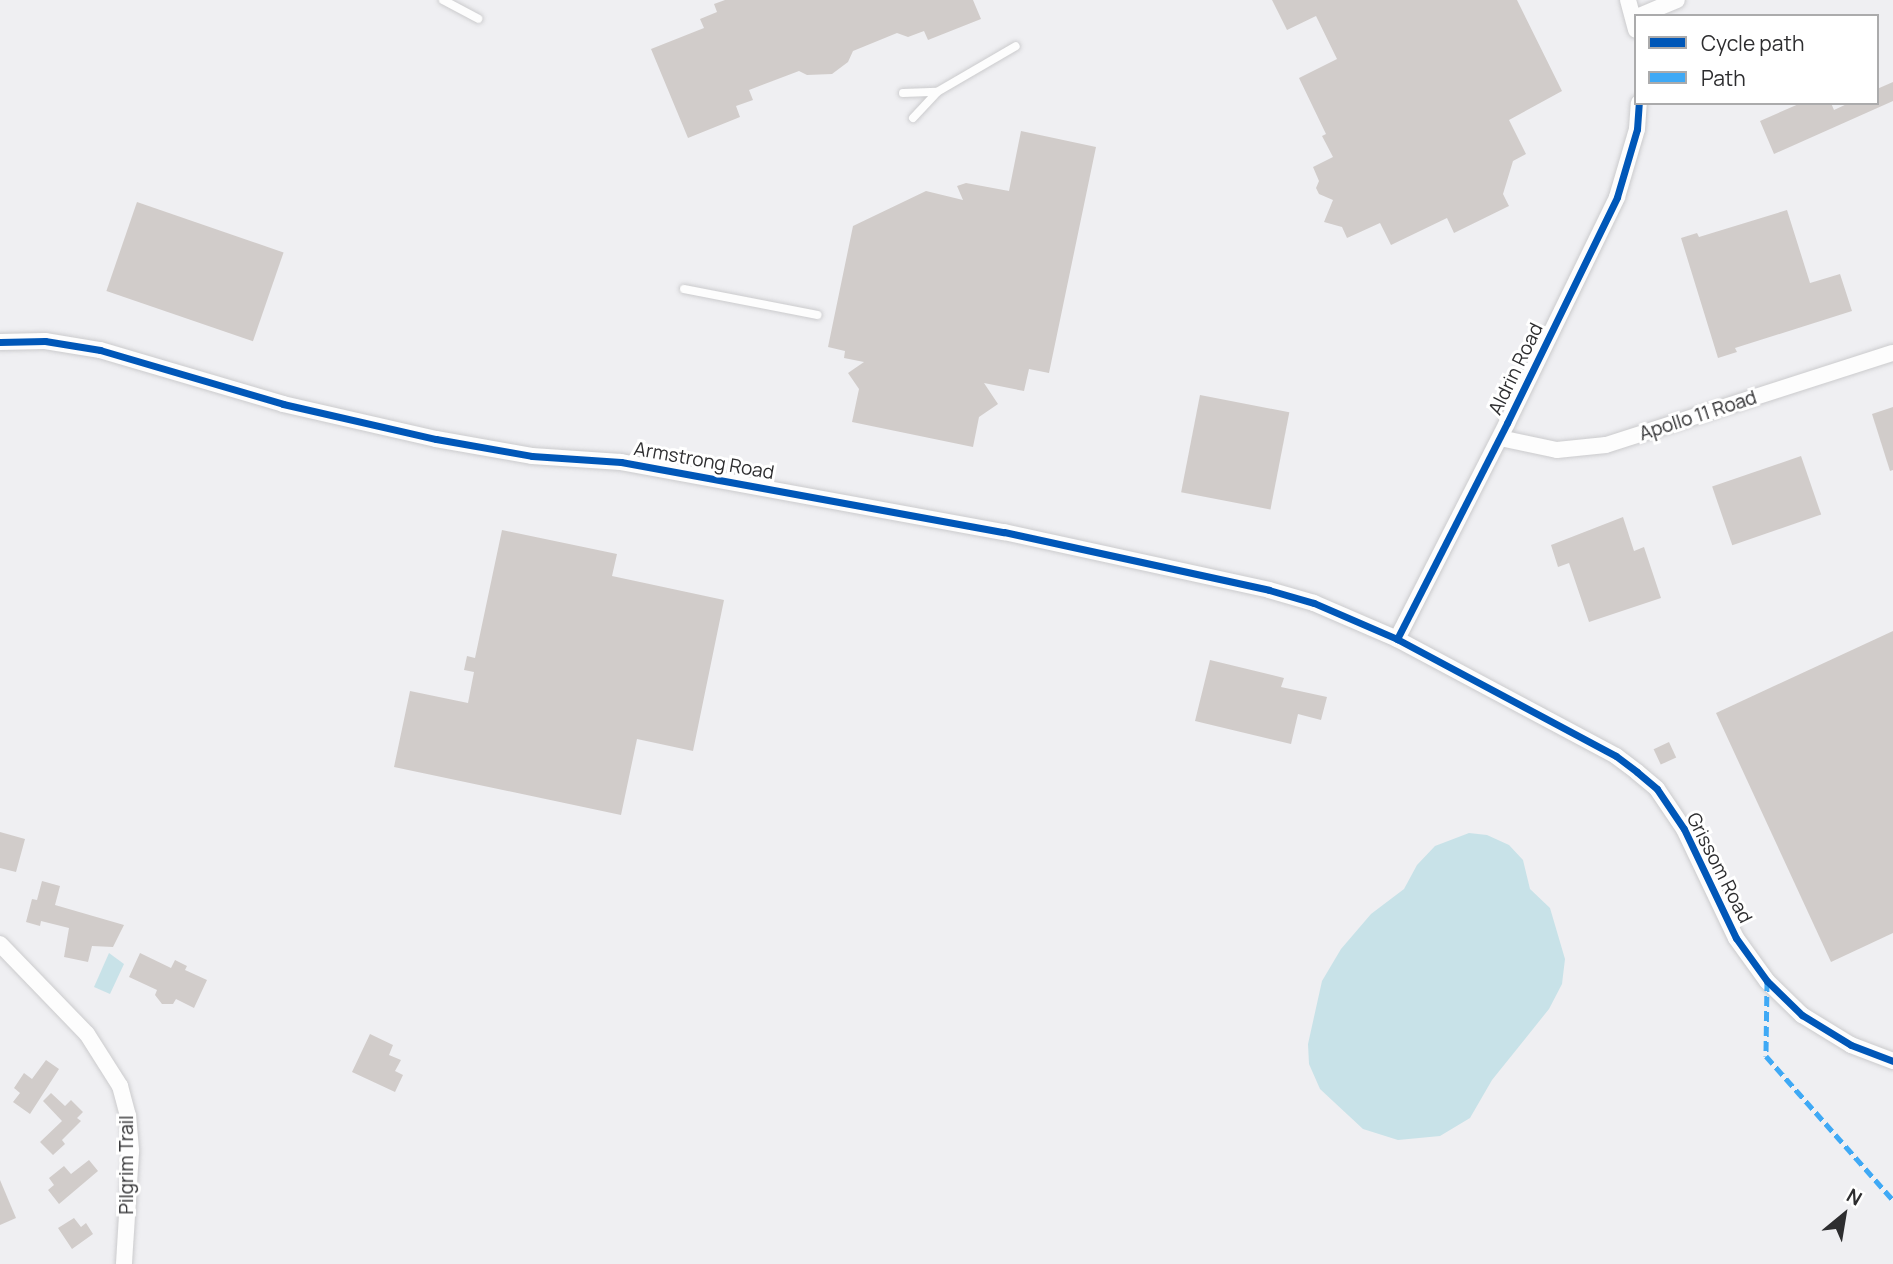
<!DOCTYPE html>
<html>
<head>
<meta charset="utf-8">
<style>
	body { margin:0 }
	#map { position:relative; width:1893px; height:1264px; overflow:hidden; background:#efeff2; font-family:Manrope,sans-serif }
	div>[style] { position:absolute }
	.water>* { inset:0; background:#c8e2e8 }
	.building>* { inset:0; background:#d1ccca; transform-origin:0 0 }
	.roads { filter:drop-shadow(0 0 2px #cbcbcd) drop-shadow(0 0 2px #cbcbcd) }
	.service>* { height:8px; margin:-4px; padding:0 4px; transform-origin:4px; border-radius:4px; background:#fdfdfd }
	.minor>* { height:16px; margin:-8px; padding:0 8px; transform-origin:8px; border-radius:8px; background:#fdfdfd }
	.quiet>* { height:5px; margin-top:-2.5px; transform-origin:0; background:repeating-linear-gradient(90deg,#3fa9f5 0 10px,transparent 0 15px) }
	.cycleway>* { height:7px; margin:-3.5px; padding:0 3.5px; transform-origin:3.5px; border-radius:3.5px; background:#0057b8 }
	span { translate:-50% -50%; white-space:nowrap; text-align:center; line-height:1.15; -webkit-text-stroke:6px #fff; paint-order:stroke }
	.street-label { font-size:19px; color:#2d2d2f }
	.legend { position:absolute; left:1634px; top:14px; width:245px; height:91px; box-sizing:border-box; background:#fff; border:2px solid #ababac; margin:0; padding:9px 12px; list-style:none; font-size:21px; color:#2d2d2f }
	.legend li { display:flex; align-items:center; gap:14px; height:35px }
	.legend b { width:35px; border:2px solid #ababac }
	.north { position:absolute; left:1809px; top:1180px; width:70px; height:70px; -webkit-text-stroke:5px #fff; paint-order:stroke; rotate:30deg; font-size:19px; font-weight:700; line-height:28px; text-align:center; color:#2d2d2f }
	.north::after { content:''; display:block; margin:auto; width:24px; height:32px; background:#2d2d2f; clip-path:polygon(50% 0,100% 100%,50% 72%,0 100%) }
</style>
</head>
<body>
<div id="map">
	<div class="water">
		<i style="clip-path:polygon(1469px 833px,1487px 835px,1509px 845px,1523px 860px,1530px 889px,1550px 908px,1565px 959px,1562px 984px,1549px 1009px,1492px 1080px,1470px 1118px,1440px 1136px,1398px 1140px,1363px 1129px,1320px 1089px,1309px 1064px,1308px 1044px,1322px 981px,1341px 949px,1371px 914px,1404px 889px,1417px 865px,1435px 846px)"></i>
		<i style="clip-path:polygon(109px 953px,124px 964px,110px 994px,94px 987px)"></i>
	</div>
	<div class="building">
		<i style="clip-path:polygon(725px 0,973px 0,981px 19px,928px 40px,924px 31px,908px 37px,897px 33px,853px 51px,848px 62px,832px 74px,807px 75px,799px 71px,749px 90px,753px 100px,736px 106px,740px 117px,688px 138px,651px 49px,704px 28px,700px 19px,717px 12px,714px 4px)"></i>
		<i style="clip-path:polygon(1272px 0,1517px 0,1562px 91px,1509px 120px,1526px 154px,1513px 161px,1503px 194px,1509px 206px,1454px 233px,1447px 218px,1391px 245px,1380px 223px,1347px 238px,1342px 227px,1324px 222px,1333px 200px,1319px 194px,1316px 188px,1319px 181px,1313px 167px,1333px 157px,1322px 136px,1326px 134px,1299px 78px,1337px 59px,1316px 16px,1287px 30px)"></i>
		<i style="clip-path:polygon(1893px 82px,1893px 101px,1774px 154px,1760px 121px,1801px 103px,1831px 103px,1834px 110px,1849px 103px,1877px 103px,1877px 89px)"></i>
		<i style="clip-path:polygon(1021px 131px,1096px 147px,1049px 373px,1029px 369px,1024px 391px,984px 383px,998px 404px,979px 417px,973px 447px,852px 422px,859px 389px,848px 373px,864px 362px,844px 358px,845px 351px,828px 347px,853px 226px,926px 191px,963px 200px,957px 186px,966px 183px,1009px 191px)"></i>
		<i style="left:137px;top:202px;width:155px;height:94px;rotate:19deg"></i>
		<i style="clip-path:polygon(1787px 210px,1810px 283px,1840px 274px,1852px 311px,1735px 348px,1737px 352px,1718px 358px,1681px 238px,1697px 233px,1699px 237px)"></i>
		<i style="left:1200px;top:395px;width:91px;height:99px;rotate:11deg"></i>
		<i style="clip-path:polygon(1893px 407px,1893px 470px,1890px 471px,1872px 414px)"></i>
		<i style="left:1801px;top:456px;width:62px;height:94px;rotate:71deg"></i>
		<i style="clip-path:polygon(1623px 517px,1634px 551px,1644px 547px,1661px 598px,1589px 622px,1569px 563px,1558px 567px,1551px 545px)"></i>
		<i style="clip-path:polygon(502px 530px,617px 554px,612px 576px,724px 600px,693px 751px,637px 739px,621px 815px,394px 767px,410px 691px,468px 703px,474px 672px,464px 670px,467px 656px,475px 658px)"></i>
		<i style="clip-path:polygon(1893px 631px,1893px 933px,1831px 962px,1716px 713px)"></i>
		<i style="clip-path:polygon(1210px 660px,1284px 678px,1281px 687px,1327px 697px,1321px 720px,1298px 714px,1291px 744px,1195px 721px)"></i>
		<i style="left:1669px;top:742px;width:17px;height:17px;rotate:65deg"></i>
		<i style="clip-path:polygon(0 832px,25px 839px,16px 872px,0 868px)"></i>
		<i style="clip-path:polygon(42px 881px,60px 886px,55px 905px,124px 925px,113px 947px,92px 946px,88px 962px,64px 957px,69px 928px,41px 921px,40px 926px,26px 922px,32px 899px,37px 900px)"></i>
		<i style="clip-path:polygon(140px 953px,171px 968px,175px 960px,187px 966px,185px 970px,207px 980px,194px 1008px,176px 999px,173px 1004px,162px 1004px,155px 995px,157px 990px,129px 977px)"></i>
		<i style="clip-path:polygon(370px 1034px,393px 1045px,389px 1055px,401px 1060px,395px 1071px,403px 1075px,395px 1092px,352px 1072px)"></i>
		<i style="clip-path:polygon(46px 1060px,59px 1069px,30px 1114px,13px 1102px,20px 1093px,14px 1088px,24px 1073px,32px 1079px)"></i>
		<i style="clip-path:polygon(51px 1093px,65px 1106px,71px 1100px,83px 1112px,77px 1118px,81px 1121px,62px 1140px,65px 1144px,53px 1155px,40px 1142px,62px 1121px,43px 1101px)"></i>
		<i style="clip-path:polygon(89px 1160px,98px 1171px,59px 1204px,48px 1190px,54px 1185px,49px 1178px,64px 1166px,71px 1174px)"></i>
		<i style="clip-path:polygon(0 1180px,16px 1218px,0 1225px)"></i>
		<i style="clip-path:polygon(74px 1218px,81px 1227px,86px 1223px,93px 1234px,72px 1249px,58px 1228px)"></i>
	</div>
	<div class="roads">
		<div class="service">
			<i style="left:443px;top:0;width:40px;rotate:28deg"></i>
			<i style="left:903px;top:93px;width:34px;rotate:-2deg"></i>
			<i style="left:937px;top:92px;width:91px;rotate:-30.2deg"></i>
			<i style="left:913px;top:118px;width:35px;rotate:-47deg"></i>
			<i style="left:684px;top:289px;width:136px;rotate:11deg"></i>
		</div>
		<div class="minor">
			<i style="left:1628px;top:0;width:31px;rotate:75deg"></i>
			<i style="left:1639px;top:16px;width:41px;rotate:-22.8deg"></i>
			<i style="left:0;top:342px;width:45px;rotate:-1.3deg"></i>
			<i style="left:45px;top:341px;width:56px;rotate:9.3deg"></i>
			<i style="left:100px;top:350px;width:191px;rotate:16.4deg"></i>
			<i style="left:283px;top:404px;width:157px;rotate:12.9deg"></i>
			<i style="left:436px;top:439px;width:97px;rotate:10deg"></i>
			<i style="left:532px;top:456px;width:89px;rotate:3.9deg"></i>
			<i style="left:621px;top:462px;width:389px;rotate:10.4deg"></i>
			<i style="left:1004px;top:532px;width:271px;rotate:12.3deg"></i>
			<i style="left:1269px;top:590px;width:47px;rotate:16.1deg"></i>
			<i style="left:1314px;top:603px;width:90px;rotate:23.4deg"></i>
			<i style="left:1397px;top:639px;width:248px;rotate:28.1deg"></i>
			<i style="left:1616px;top:756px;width:26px;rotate:37deg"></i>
			<i style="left:1637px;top:772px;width:26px;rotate:40deg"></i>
			<i style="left:1657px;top:789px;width:48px;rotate:56deg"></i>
			<i style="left:1684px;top:829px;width:121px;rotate:64.5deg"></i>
			<i style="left:1736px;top:938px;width:53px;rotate:54.2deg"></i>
			<i style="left:1767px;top:981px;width:49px;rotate:44.2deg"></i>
			<i style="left:1802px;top:1015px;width:57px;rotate:31.5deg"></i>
			<i style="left:1851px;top:1045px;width:45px;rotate:20.9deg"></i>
			<i style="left:1500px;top:438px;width:58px;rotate:11.9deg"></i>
			<i style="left:1557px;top:450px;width:49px;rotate:-5.8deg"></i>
			<i style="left:1606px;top:445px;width:301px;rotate:-17.8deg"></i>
			<i style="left:1397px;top:639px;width:242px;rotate:-63deg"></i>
			<i style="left:1507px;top:423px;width:251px;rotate:-64deg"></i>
			<i style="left:1617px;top:197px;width:71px;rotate:-73.6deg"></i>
			<i style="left:1637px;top:129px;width:26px;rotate:-86deg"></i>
			<i style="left:0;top:944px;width:125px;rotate:46deg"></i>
			<i style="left:87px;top:1034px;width:62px;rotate:57.6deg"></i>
			<i style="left:120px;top:1086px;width:30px;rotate:75deg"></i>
			<i style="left:128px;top:1115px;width:37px;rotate:85deg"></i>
			<i style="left:131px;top:1152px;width:112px;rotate:93.6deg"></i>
		</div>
	</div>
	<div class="quiet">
		<i style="left:1767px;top:981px;width:75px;rotate:90.8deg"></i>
		<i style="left:1766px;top:1056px;width:192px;rotate:48.6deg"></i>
	</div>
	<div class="cycleway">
		<i style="left:0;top:342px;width:45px;rotate:-1.3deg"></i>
		<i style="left:45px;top:341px;width:56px;rotate:9.3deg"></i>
		<i style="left:100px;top:350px;width:191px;rotate:16.4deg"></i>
		<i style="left:283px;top:404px;width:157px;rotate:12.9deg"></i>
		<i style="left:436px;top:439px;width:97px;rotate:10deg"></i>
		<i style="left:532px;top:456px;width:89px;rotate:3.9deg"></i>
		<i style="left:621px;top:462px;width:389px;rotate:10.4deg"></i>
		<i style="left:1004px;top:532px;width:271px;rotate:12.3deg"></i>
		<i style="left:1269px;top:590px;width:47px;rotate:16.1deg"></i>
		<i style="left:1314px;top:603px;width:90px;rotate:23.4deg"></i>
		<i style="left:1397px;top:639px;width:248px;rotate:28.1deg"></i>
		<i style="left:1616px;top:756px;width:26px;rotate:37deg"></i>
		<i style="left:1637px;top:772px;width:26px;rotate:40deg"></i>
		<i style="left:1657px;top:789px;width:48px;rotate:56deg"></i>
		<i style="left:1684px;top:829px;width:121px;rotate:64.5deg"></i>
		<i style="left:1736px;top:938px;width:53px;rotate:54.2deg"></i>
		<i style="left:1767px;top:981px;width:49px;rotate:44.2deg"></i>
		<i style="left:1802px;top:1015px;width:57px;rotate:31.5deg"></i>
		<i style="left:1851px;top:1045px;width:45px;rotate:20.9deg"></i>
		<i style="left:1397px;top:639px;width:242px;rotate:-63deg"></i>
		<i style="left:1507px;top:423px;width:251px;rotate:-64deg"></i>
		<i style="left:1617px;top:197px;width:71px;rotate:-73.6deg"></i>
		<i style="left:1637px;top:129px;width:26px;rotate:-86deg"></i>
	</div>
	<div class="street-label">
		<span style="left:1516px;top:369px;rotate:-64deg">Aldrin Road</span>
		<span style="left:1698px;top:416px;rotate:-18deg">Apollo 11 Road</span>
		<span style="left:704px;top:461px;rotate:10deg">Armstrong Road</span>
		<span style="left:1719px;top:868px;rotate:63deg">Grissom Road</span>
		<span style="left:127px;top:1165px;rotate:-90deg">Pilgrim Trail</span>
	</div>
	<ul class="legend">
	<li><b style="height:9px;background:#0057b8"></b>Cycle path</li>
	<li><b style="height:9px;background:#3fa9f5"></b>Path</li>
	</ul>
	<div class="north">N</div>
</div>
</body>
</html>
